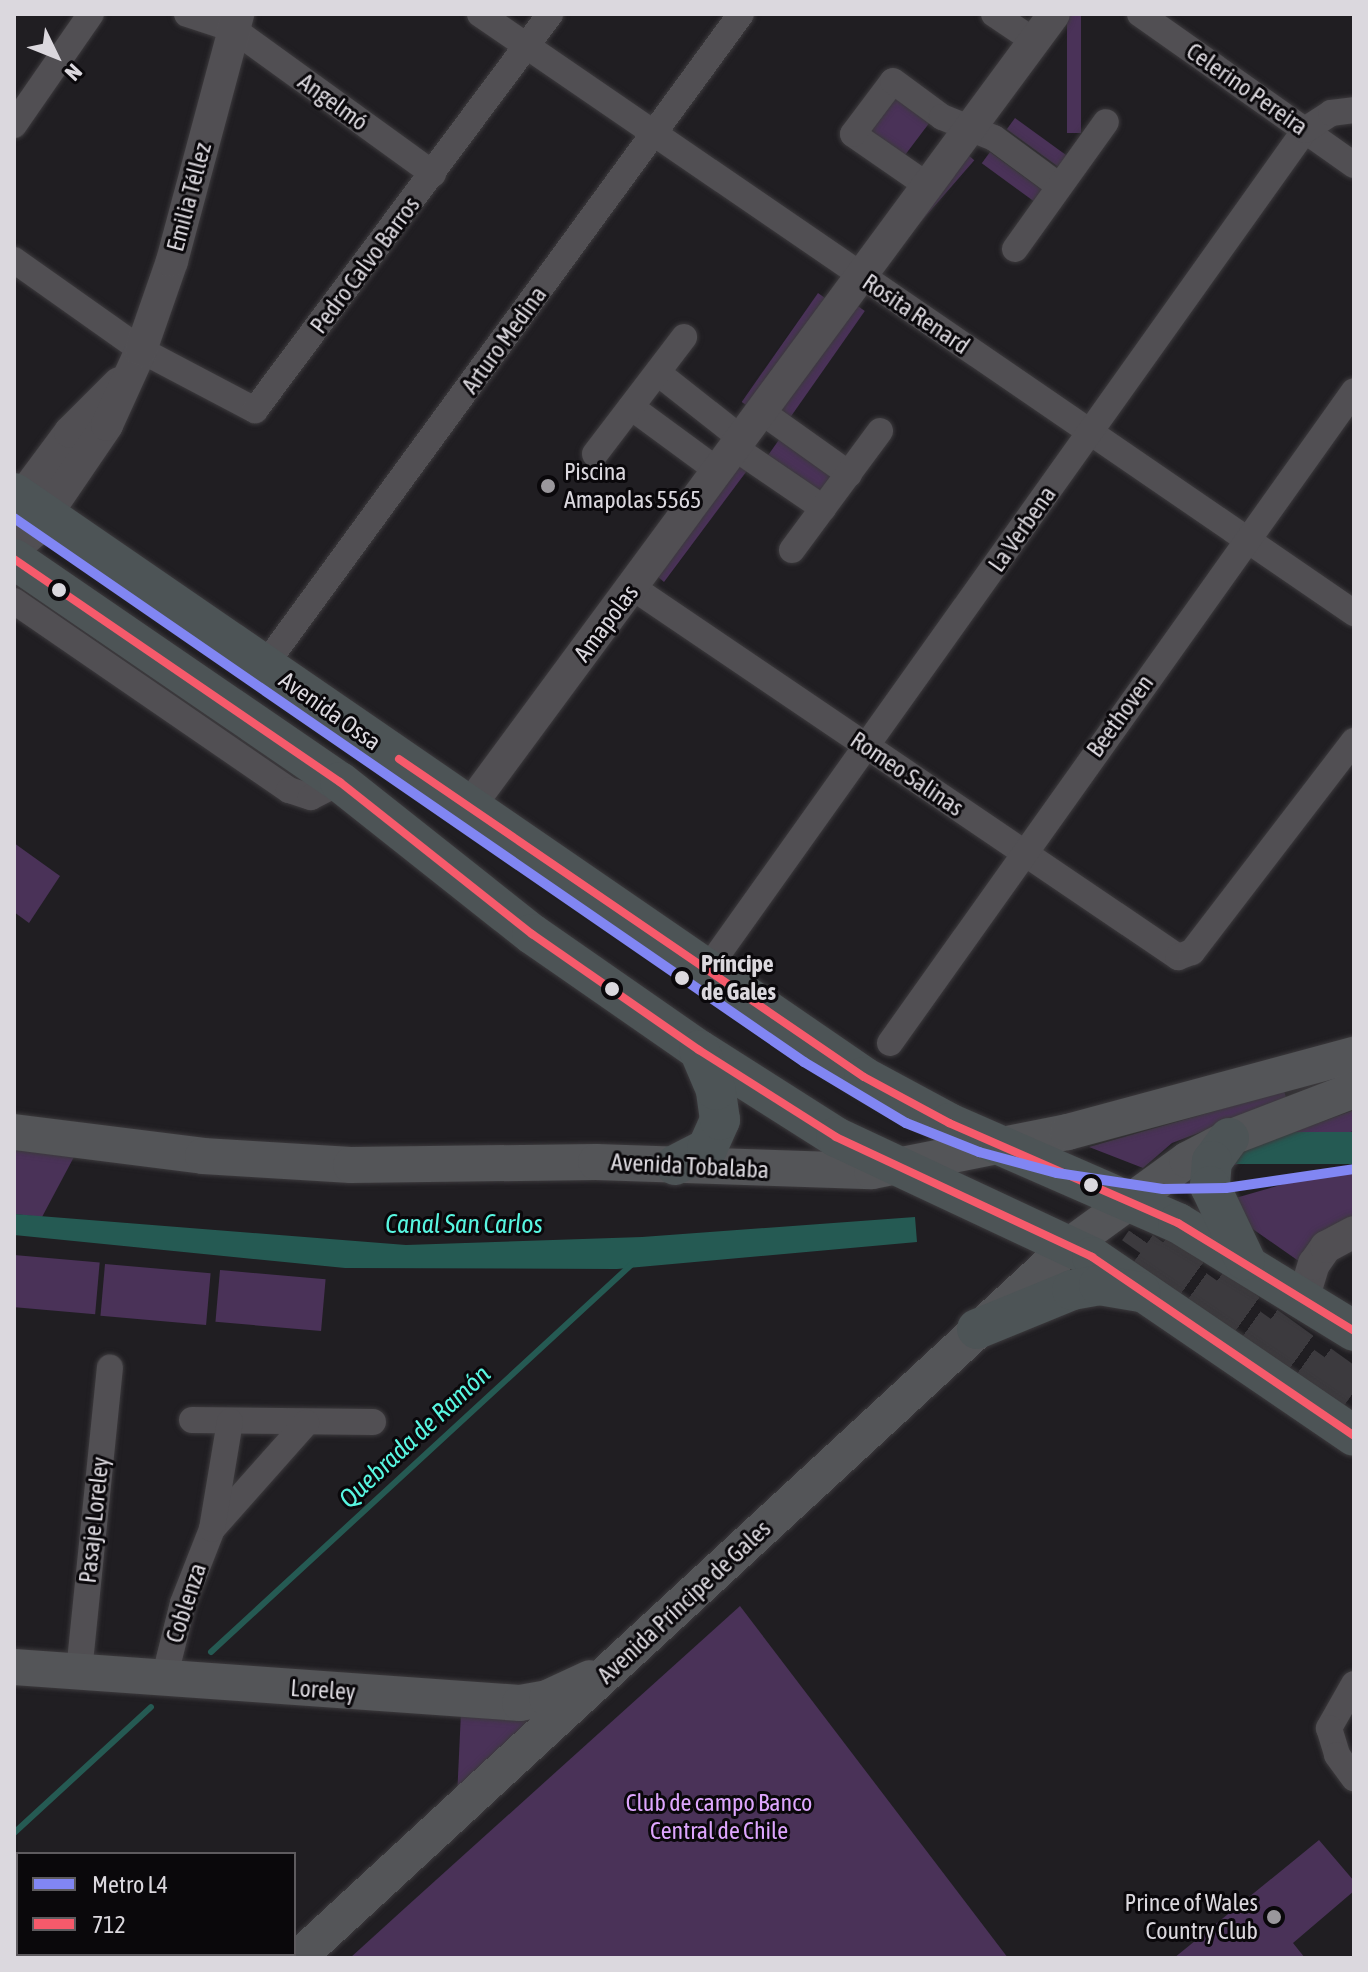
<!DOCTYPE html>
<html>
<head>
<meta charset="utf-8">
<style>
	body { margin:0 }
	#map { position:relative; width:1368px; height:1972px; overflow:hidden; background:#201e22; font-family:"Asap Condensed",sans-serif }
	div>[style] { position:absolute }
	.green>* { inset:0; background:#4a3258; transform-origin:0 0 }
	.water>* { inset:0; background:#255a53; transform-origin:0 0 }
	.stream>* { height:6px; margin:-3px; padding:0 3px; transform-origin:3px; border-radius:3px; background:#255a53 }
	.motorway-tunnel>* { height:44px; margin-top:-22px; transform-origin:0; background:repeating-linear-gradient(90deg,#3c3a3e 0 44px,transparent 0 66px) }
	.roads { filter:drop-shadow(0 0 2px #3c3a3d) drop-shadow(0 0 2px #3c3a3d) }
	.minor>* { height:26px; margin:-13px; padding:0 13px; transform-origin:13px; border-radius:13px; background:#514f53 }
	.tertiary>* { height:32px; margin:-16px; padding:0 16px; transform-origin:16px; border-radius:16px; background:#514f53 }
	.secondary>* { height:36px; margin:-18px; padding:0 18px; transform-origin:18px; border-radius:18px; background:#545558 }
	.primary>* { height:40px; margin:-20px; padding:0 20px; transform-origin:20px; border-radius:20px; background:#4d5456 }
	.bus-1>* { height:8px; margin:-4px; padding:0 4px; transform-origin:4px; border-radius:4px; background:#f65a6b }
	.metro-1>* { height:10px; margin:-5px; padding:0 5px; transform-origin:5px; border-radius:5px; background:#8186f3 }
	.dots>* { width:22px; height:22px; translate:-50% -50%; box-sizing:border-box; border:4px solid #0a080b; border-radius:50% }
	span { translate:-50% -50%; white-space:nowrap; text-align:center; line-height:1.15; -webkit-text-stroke:6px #0a080b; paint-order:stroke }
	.street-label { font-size:24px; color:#dbd8de }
	.poi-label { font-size:24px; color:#dbd8de }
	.left { translate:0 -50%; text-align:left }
	.right { translate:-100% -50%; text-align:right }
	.stop-label { font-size:24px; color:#dbd8de; font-weight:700 }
	.park-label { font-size:24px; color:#dea6fe }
	.water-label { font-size:26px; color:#58f6e1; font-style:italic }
	.frame { position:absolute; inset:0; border:16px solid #dbd8de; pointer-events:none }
	.legend { position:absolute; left:16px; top:1852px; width:280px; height:104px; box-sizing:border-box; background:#0a080b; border:2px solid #5e5b5f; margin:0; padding:10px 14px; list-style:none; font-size:24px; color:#dbd8de }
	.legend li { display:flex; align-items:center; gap:16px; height:40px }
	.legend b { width:40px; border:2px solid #5e5b5f }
	.north { position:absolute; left:16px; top:16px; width:80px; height:80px; -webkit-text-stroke:6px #0a080b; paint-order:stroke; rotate:133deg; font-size:22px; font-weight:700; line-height:32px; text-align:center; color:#dbd8de }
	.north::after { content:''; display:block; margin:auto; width:28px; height:36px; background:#dbd8de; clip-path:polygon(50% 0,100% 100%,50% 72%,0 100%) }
</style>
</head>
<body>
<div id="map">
	<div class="green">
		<i style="left:1067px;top:14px;width:14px;height:119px"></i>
		<i style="left:894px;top:85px;width:51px;height:59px;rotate:37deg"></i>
		<i style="left:1015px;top:118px;width:69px;height:14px;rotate:36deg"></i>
		<i style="left:990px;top:152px;width:69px;height:14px;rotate:36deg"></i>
		<i style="left:966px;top:153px;width:11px;height:141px;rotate:41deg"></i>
		<i style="left:818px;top:293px;width:12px;height:133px;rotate:35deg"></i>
		<i style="left:855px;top:304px;width:12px;height:139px;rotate:35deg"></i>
		<i style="left:783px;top:434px;width:68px;height:33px;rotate:35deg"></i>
		<i style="clip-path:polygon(742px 457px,752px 464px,664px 582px,657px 576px)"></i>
		<i style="clip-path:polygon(14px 843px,60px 876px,29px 923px,14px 912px)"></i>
		<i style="clip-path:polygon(1284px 1091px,1286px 1097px,1254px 1112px,1172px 1143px,1143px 1168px,1089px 1147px)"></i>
		<i style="clip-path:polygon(1354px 1110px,1354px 1131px,1224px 1168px,1232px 1199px,1354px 1164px,1354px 1226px,1300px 1262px,1237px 1218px,1220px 1164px,1236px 1153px)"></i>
		<i style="clip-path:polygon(14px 1148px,75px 1155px,42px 1217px,14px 1214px)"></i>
		<i style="left:14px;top:1255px;width:86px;height:52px;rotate:5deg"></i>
		<i style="left:105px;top:1264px;width:106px;height:52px;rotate:5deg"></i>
		<i style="left:220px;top:1270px;width:106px;height:52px;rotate:5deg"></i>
		<i style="clip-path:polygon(740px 1606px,1008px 1958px,350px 1958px,405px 1908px)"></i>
		<i style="clip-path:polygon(461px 1712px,543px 1713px,457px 1798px)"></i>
		<i style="clip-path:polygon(1319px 1840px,1354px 1881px,1354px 1891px,1293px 1943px,1305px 1958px,1174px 1958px)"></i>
	</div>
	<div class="water">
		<i style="left:1354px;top:1132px;width:32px;height:134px;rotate:90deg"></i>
		<i style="clip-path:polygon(14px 1214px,406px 1245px,642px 1237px,915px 1217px,917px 1242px,617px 1269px,345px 1268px,14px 1235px)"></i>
	</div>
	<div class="stream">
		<i style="left:211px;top:1652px;width:573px;rotate:-42.66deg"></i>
		<i style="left:14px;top:1833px;width:186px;rotate:-42.6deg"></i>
	</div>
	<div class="motorway-tunnel">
		<i style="left:1354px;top:1392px;width:255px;rotate:-144.3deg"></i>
		<i style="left:1147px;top:1243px;width:12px;rotate:125deg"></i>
		<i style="left:1140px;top:1253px;width:262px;rotate:35.4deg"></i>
	</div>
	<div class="roads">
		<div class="minor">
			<i style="left:187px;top:14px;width:48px;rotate:18.1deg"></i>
			<i style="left:233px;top:29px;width:247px;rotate:35.9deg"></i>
			<i style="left:480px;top:14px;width:1060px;rotate:34.42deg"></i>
			<i style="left:994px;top:14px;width:48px;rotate:34deg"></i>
			<i style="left:1140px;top:14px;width:262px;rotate:35.2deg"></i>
			<i style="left:14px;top:125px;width:135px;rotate:-55.3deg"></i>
			<i style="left:928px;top:186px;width:91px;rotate:-145.3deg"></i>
			<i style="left:853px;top:134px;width:66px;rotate:-53deg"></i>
			<i style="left:893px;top:81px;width:61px;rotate:36.3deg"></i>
			<i style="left:942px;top:117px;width:56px;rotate:22deg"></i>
			<i style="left:994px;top:138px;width:81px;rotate:36.4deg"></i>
			<i style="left:1015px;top:249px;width:156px;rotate:-54.4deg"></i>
			<i style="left:14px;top:260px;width:156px;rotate:35.3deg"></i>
			<i style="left:141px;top:350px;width:129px;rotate:27.8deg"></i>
			<i style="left:255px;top:410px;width:494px;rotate:-53.3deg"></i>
			<i style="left:658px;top:373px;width:107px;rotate:38.2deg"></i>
			<i style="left:631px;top:407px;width:108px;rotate:36.3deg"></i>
			<i style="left:762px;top:412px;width:107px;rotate:35.5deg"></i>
			<i style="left:735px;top:448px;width:107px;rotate:34.3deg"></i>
			<i style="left:595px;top:454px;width:147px;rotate:-52.7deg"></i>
			<i style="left:792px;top:550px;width:148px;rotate:-53.5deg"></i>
			<i style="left:632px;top:587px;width:660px;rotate:34.12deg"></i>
			<i style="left:1178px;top:957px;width:15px;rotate:-20deg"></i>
			<i style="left:1192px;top:952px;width:266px;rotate:-52.5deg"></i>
			<i style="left:14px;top:601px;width:334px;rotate:34.5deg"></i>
			<i style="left:289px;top:790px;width:23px;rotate:18deg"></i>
			<i style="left:311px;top:797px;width:33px;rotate:-27deg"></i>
			<i style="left:265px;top:665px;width:806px;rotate:-53.83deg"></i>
			<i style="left:706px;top:971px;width:1033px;rotate:-54.54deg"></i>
			<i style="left:1305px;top:130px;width:31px;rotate:-33deg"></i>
			<i style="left:1331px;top:113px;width:23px;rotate:-7deg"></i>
			<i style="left:890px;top:1043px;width:800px;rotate:-54.56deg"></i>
			<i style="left:192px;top:1420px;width:181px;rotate:0.6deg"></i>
			<i style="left:212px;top:1529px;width:142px;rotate:-48.4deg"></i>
			<i style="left:79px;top:1672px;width:306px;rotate:-84.2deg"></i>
			<i style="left:164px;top:1679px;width:78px;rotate:-76deg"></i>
			<i style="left:183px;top:1603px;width:79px;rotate:-68.6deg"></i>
			<i style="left:212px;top:1529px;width:109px;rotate:-80.5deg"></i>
			<i style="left:1354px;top:1684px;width:51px;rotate:119.6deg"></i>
			<i style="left:1329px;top:1728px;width:28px;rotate:73deg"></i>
			<i style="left:1337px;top:1755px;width:29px;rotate:54deg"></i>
			<i style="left:143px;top:1954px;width:6px;rotate:45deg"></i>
		</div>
		<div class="tertiary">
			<i style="left:21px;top:498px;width:82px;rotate:-53.4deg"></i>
			<i style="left:70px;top:432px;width:69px;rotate:-45deg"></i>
			<i style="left:14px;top:549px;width:28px;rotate:-41deg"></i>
			<i style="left:35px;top:531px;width:128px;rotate:-55.8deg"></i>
			<i style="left:107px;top:425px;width:82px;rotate:-65.6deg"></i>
			<i style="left:141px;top:350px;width:94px;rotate:-70.8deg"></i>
			<i style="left:172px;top:261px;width:256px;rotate:-75deg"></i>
			<i style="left:469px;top:807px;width:985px;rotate:-53.58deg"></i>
			<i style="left:1304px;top:1296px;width:34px;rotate:-73deg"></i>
			<i style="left:1314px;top:1264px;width:21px;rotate:-55deg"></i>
			<i style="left:1326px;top:1247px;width:32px;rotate:-28deg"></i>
		</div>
		<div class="secondary">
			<i style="left:14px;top:1132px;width:191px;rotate:7.2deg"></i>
			<i style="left:203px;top:1156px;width:148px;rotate:3.5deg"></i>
			<i style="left:351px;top:1165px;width:245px;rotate:-0.7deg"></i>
			<i style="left:596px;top:1162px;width:276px;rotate:1.9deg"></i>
			<i style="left:872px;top:1171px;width:200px;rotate:-11.3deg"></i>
			<i style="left:1068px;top:1132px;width:296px;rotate:-15.1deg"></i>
			<i style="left:14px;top:1667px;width:507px;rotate:4.07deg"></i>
			<i style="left:520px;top:1703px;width:27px;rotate:-10deg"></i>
			<i style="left:547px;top:1698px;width:47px;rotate:-24.9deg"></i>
			<i style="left:298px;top:1958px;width:1051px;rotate:-42.72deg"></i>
			<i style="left:1070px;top:1245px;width:145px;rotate:-36deg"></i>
			<i style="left:1187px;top:1160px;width:47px;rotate:-27.6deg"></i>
			<i style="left:1229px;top:1138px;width:134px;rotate:-21deg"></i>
		</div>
		<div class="primary">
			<i style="left:14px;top:493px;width:1031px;rotate:34.49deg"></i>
			<i style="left:864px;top:1077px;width:97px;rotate:28.4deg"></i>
			<i style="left:949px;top:1123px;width:250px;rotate:23.6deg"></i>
			<i style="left:1178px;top:1223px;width:206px;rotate:31.5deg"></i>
			<i style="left:14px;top:559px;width:395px;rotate:34.4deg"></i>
			<i style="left:340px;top:782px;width:245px;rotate:38.4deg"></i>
			<i style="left:532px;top:934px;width:203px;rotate:34.8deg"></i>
			<i style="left:699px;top:1050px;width:162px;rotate:32.4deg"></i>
			<i style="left:836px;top:1137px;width:283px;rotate:25.1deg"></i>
			<i style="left:1092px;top:1257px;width:317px;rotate:34.3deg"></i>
			<i style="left:1229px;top:1138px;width:29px;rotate:126deg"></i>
			<i style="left:1212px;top:1161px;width:25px;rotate:95deg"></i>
			<i style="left:1210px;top:1186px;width:82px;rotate:64.7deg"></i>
			<i style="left:675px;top:1165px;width:36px;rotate:-27deg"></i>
			<i style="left:707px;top:1149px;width:32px;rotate:-66deg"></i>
			<i style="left:720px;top:1120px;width:30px;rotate:-98deg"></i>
			<i style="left:716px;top:1090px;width:43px;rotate:-113deg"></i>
			<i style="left:977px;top:1329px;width:103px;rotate:-22.3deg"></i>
			<i style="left:1072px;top:1290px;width:27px;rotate:-10deg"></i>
			<i style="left:1099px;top:1285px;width:42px;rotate:9.7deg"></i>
		</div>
	</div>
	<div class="bus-1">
		<i style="left:14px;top:559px;width:395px;rotate:34.4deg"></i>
		<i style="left:340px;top:782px;width:245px;rotate:38.4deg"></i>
		<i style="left:532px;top:934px;width:203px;rotate:34.8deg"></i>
		<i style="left:699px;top:1050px;width:162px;rotate:32.4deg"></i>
		<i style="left:836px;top:1137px;width:283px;rotate:25.1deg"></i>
		<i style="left:1092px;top:1257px;width:317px;rotate:34.3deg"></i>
		<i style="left:399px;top:759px;width:563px;rotate:34.37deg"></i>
		<i style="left:864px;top:1077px;width:97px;rotate:28.4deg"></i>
		<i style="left:949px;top:1123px;width:250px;rotate:23.6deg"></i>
		<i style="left:1178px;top:1223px;width:206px;rotate:31.5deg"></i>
	</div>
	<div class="metro-1">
		<i style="left:14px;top:518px;width:959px;rotate:34.55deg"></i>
		<i style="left:804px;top:1062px;width:119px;rotate:30.9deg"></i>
		<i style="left:906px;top:1123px;width:79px;rotate:21.7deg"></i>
		<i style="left:979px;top:1152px;width:81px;rotate:15.1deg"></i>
		<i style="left:1057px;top:1173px;width:107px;rotate:8.6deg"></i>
		<i style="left:1163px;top:1189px;width:63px;rotate:-0.9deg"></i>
		<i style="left:1226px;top:1188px;width:129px;rotate:-8.4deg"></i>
	</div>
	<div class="dots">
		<i style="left:548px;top:486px;background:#9a979c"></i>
		<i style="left:59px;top:590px;background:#dbd8de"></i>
		<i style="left:682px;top:978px;background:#dbd8de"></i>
		<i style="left:612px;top:989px;background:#dbd8de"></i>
		<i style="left:1091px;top:1185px;background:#dbd8de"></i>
		<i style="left:1274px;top:1917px;background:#9a979c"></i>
	</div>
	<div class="street-label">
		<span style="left:1247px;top:89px;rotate:35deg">Celerino Pereira</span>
		<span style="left:333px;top:102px;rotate:36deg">Angelmó</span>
		<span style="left:189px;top:197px;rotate:-75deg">Emilia Téllez</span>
		<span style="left:365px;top:265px;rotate:-53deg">Pedro Calvo Barros</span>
		<span style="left:916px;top:314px;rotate:34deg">Rosita Renard</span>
		<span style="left:504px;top:340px;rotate:-54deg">Arturo Medina</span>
		<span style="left:1022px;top:529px;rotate:-55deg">La Verbena</span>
		<span style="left:606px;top:623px;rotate:-53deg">Amapolas</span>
		<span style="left:330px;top:711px;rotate:35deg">Avenida Ossa</span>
		<span style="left:1120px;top:716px;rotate:-54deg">Beethoven</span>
		<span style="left:907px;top:774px;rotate:34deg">Romeo Salinas</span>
		<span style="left:690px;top:1166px;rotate:3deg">Avenida Tobalaba</span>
		<span style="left:94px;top:1520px;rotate:-84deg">Pasaje Loreley</span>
		<span style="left:684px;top:1602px;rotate:-43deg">Avenida Príncipe de Gales</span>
		<span style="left:186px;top:1603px;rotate:-72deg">Coblenza</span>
		<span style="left:323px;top:1690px;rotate:4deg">Loreley</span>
	</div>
	<div class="poi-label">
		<span class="left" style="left:564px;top:486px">Piscina<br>Amapolas 5565</span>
		<span class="right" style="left:1258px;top:1917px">Prince of Wales<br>Country Club</span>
	</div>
	<div class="stop-label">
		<span class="left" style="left:701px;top:978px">Príncipe<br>de Gales</span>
	</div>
	<div class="park-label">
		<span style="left:719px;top:1817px">Club de campo Banco<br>Central de Chile</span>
	</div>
	<div class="water-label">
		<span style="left:464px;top:1225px">Canal San Carlos</span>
		<span style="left:415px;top:1437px;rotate:-43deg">Quebrada de Ramón</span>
	</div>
	<div class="frame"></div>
	<ul class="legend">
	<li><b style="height:10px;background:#8186f3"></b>Metro L4</li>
	<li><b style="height:10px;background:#f65a6b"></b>712</li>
	</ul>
	<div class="north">N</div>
</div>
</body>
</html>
